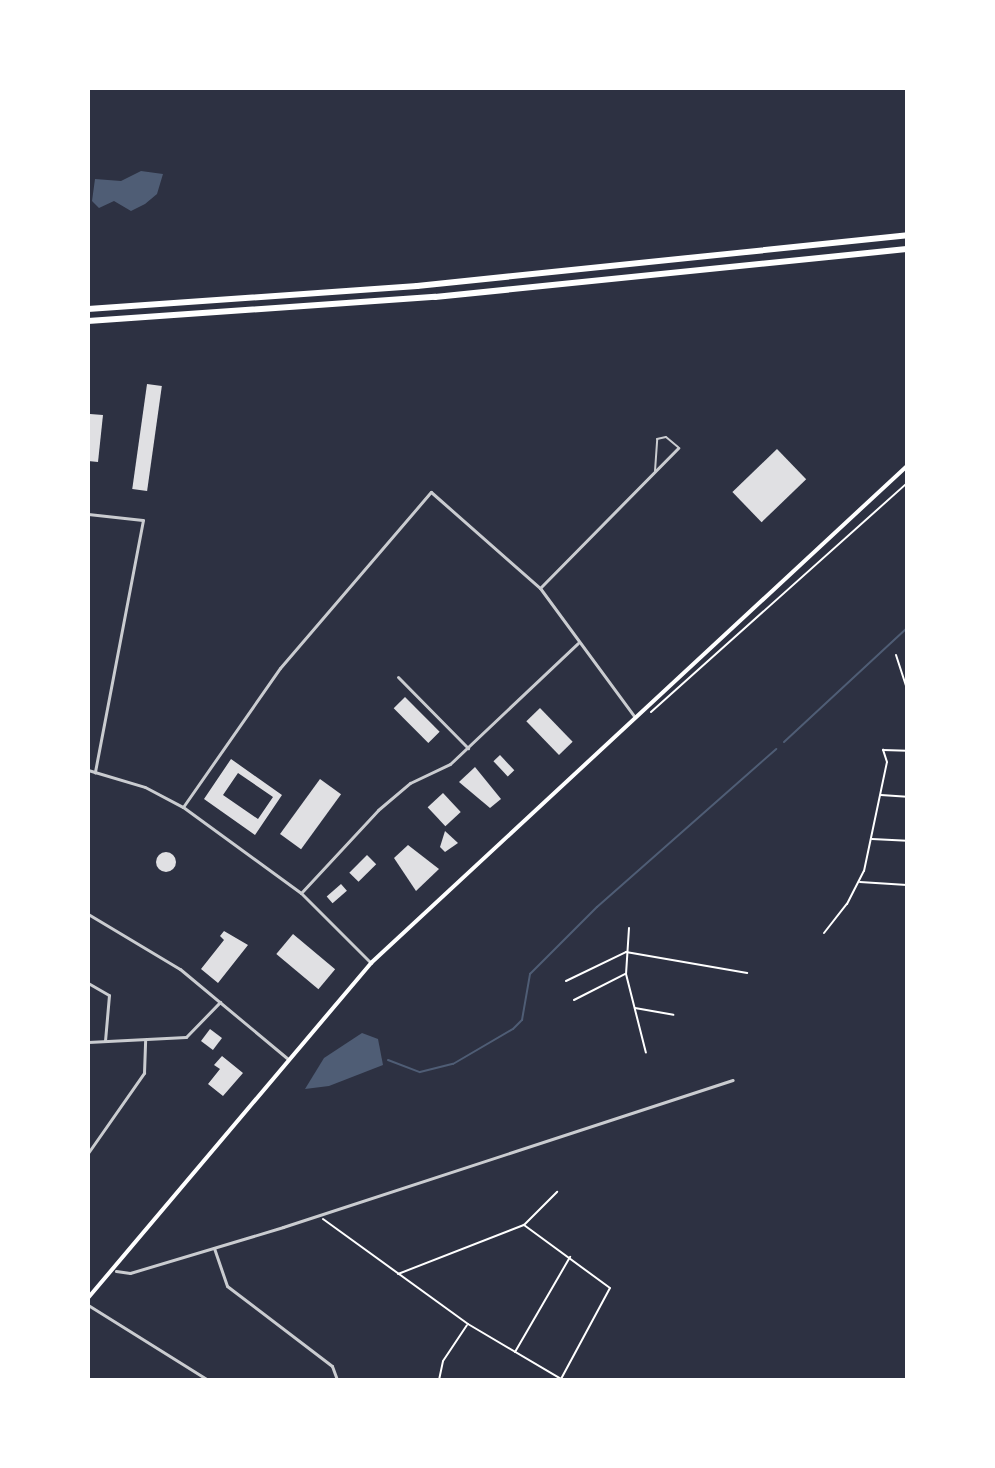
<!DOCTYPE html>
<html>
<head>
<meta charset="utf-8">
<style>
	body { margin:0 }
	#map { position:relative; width:995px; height:1468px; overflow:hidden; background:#2d3142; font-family:"Playfair Display",serif }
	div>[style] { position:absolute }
	.water>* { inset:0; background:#4f5d75 }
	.stream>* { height:2px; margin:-1px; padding:0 1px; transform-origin:1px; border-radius:1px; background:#4f5d75 }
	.building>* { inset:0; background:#e0e0e3; transform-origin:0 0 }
	.round { border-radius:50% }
	.path>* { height:2px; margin:-1px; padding:0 1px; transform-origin:1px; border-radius:1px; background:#fff }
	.service>* { height:2px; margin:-1px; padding:0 1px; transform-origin:1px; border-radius:1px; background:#caccd0 }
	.minor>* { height:3px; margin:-1.5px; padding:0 1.5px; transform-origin:1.5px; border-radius:1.5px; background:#caccd0 }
	.secondary>* { height:4px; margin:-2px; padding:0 2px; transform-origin:2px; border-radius:2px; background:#fff }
	.motorway>* { height:6px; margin:-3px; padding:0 3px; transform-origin:3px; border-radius:3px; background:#fff }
	span { translate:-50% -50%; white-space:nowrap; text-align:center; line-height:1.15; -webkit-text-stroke:6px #fff; paint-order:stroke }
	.frame { position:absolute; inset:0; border:90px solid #fff; pointer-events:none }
</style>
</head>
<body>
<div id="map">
	<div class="water">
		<i style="clip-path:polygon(141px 171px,163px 174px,157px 194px,145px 204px,131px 211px,114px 201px,99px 208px,92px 201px,95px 179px,121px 181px)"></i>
		<i style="clip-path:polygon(362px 1033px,378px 1039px,383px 1065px,329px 1086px,305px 1089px,324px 1058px)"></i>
	</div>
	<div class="stream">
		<i style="left:784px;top:742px;width:168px;rotate:-42.8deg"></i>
		<i style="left:388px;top:1060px;width:34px;rotate:21deg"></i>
		<i style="left:420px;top:1072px;width:34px;rotate:-14deg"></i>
		<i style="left:453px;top:1064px;width:69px;rotate:-30.3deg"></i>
		<i style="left:513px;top:1029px;width:13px;rotate:-45deg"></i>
		<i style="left:522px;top:1020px;width:47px;rotate:-80.1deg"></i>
		<i style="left:530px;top:974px;width:95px;rotate:-45deg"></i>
		<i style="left:597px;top:907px;width:239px;rotate:-41.4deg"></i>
	</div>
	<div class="building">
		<i style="left:147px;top:384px;width:15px;height:106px;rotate:8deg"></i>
		<i style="clip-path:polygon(90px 414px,103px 415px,98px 462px,88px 461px)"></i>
		<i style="left:777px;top:449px;width:42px;height:62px;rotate:46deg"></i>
		<i style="left:405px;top:697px;width:49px;height:16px;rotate:45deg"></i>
		<i style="left:540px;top:708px;width:47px;height:19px;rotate:46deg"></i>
		<i style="left:500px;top:755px;width:21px;height:9px;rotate:47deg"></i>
		<i style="clip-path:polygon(evenodd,231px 759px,282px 795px,255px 835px,204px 799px,231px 759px,238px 773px,273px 797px,258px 819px,223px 795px,238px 773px)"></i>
		<i style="clip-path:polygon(475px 767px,501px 799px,490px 808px,459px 782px)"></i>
		<i style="left:320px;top:779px;width:26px;height:68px;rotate:36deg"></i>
		<i style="left:443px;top:793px;width:26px;height:21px;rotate:47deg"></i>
		<i style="clip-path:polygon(445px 831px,458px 843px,445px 852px,440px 847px)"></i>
		<i style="clip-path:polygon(408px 845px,439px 869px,416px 891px,394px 858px)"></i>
		<i class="round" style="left:156px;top:852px;width:20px;height:20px"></i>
		<i style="left:367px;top:855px;width:13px;height:25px;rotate:45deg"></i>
		<i style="left:341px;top:884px;width:9px;height:19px;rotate:49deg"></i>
		<i style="clip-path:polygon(224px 931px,248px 945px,218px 983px,201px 969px,224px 940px,220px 936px)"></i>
		<i style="left:293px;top:934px;width:55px;height:26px;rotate:40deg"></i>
		<i style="left:210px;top:1029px;width:15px;height:15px;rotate:37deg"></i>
		<i style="clip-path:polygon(222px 1056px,243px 1073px,223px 1096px,208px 1084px,220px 1069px,214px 1065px)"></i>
	</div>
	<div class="path">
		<i style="left:896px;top:655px;width:36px;rotate:72deg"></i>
		<i style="left:651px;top:712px;width:343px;rotate:-41.8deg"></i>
		<i style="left:881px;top:795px;width:26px;rotate:4deg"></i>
		<i style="left:872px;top:839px;width:35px;rotate:3deg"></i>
		<i style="left:860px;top:882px;width:47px;rotate:3.7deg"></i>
		<i style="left:629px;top:928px;width:46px;rotate:93.7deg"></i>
		<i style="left:626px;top:974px;width:81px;rotate:75.8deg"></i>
		<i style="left:824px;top:933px;width:37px;rotate:-52deg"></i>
		<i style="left:847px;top:904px;width:37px;rotate:-63deg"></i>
		<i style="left:864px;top:871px;width:111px;rotate:-78.1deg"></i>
		<i style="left:887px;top:762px;width:13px;rotate:-108deg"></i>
		<i style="left:883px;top:750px;width:24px;rotate:2deg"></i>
		<i style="left:566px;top:981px;width:67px;rotate:-25.8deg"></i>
		<i style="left:626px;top:952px;width:123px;rotate:9.8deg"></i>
		<i style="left:574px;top:1000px;width:57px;rotate:-27deg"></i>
		<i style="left:635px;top:1008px;width:39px;rotate:10deg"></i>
		<i style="left:323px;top:1219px;width:179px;rotate:35.9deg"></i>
		<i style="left:468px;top:1324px;width:108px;rotate:30.6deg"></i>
		<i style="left:561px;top:1379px;width:103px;rotate:-61.7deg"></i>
		<i style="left:610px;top:1288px;width:107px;rotate:-143.8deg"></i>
		<i style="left:398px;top:1274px;width:135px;rotate:-21.3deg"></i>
		<i style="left:524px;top:1225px;width:47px;rotate:-45deg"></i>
		<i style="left:515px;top:1352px;width:110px;rotate:-59.9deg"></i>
		<i style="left:439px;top:1380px;width:19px;rotate:-78deg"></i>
		<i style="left:443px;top:1361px;width:43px;rotate:-56.3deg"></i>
	</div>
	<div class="service">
		<i style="left:655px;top:471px;width:32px;rotate:-86deg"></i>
		<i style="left:657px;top:439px;width:9px;rotate:-13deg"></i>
		<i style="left:666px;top:437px;width:16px;rotate:40deg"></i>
	</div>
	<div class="minor">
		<i style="left:88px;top:514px;width:55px;rotate:6.2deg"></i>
		<i style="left:143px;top:520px;width:257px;rotate:100.8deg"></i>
		<i style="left:540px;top:588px;width:197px;rotate:-45.4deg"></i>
		<i style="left:398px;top:677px;width:100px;rotate:45.4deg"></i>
		<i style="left:88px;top:770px;width:59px;rotate:16.6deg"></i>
		<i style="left:145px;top:787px;width:43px;rotate:27.8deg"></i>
		<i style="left:183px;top:807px;width:146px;rotate:36.1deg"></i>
		<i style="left:301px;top:893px;width:99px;rotate:45deg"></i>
		<i style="left:183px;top:807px;width:169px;rotate:-55.1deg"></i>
		<i style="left:280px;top:668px;width:232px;rotate:-49.4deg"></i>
		<i style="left:431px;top:492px;width:145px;rotate:41.4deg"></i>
		<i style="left:540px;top:588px;width:159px;rotate:53.7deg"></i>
		<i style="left:301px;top:893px;width:113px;rotate:-47.1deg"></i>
		<i style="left:378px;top:810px;width:42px;rotate:-40.2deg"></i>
		<i style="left:410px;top:783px;width:44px;rotate:-25.4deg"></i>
		<i style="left:450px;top:764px;width:176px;rotate:-43.4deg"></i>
		<i style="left:88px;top:914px;width:107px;rotate:30.9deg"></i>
		<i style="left:180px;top:969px;width:141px;rotate:39.8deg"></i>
		<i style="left:88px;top:983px;width:24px;rotate:30deg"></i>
		<i style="left:109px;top:995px;width:46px;rotate:95deg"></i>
		<i style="left:88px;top:1042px;width:98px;rotate:-2.9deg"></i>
		<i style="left:186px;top:1037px;width:49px;rotate:-45.8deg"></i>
		<i style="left:88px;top:1153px;width:98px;rotate:-55deg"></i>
		<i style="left:144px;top:1073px;width:33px;rotate:-88deg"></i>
		<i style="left:214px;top:1248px;width:40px;rotate:71.1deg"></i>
		<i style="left:227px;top:1286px;width:132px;rotate:37.3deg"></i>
		<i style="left:332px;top:1366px;width:15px;rotate:70deg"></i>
		<i style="left:116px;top:1271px;width:14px;rotate:8deg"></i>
		<i style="left:130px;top:1273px;width:160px;rotate:-16.7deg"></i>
		<i style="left:283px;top:1227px;width:473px;rotate:-18.1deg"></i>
		<i style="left:88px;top:1305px;width:142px;rotate:32deg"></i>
	</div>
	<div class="secondary">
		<i style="left:88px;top:1298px;width:439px;rotate:-49.8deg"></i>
		<i style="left:371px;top:963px;width:731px;rotate:-42.84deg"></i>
	</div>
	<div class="motorway">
		<i style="left:88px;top:309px;width:330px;rotate:-4deg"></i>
		<i style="left:417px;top:286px;width:493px;rotate:-5.9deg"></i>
		<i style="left:88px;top:321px;width:348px;rotate:-4deg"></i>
		<i style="left:435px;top:297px;width:474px;rotate:-5.8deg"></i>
	</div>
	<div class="frame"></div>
</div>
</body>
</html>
